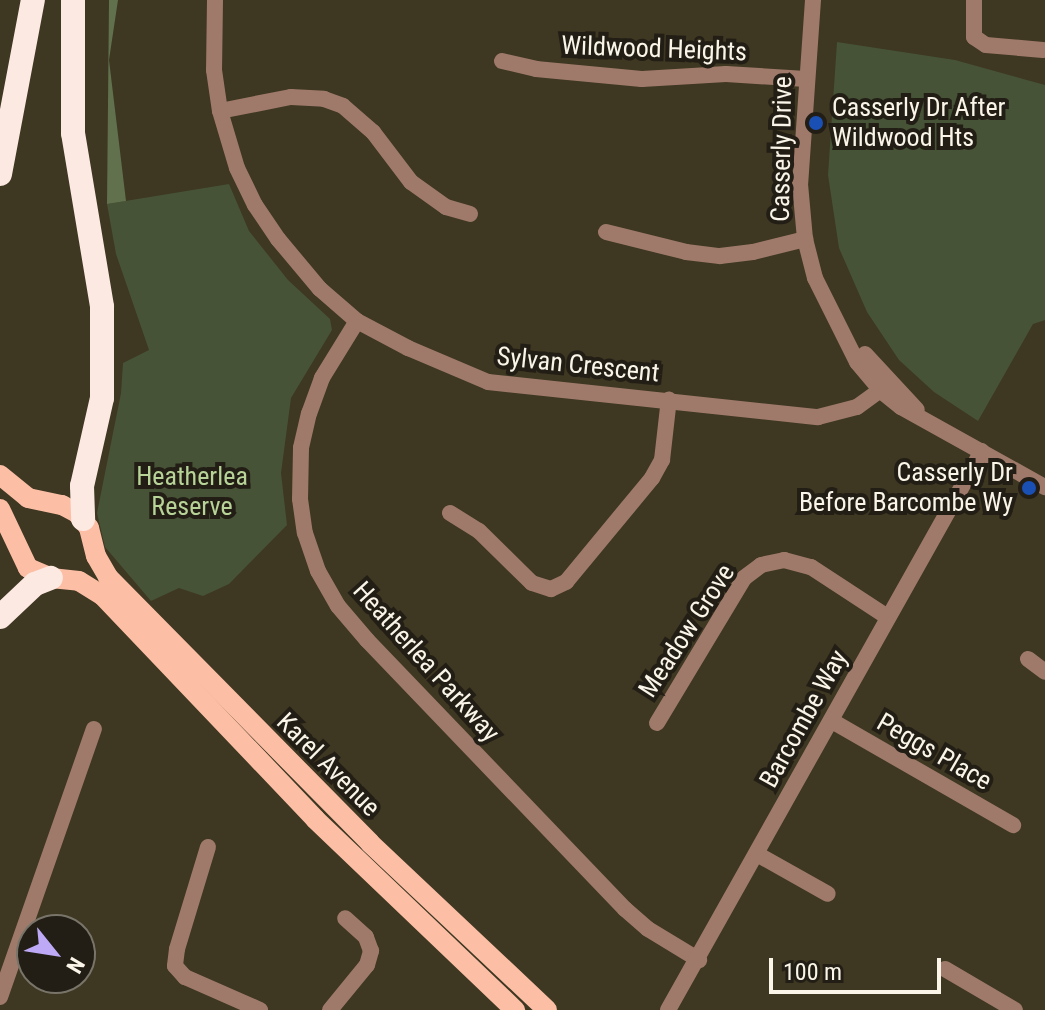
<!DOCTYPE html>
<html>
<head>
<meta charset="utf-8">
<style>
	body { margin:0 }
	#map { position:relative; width:1045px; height:1010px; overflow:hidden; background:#3e3722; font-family:"Roboto Condensed",sans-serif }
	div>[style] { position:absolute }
	.green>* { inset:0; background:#465336 }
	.forest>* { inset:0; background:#61714e }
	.minor>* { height:16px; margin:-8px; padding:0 8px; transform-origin:8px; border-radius:8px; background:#9f7a6a }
	.major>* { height:20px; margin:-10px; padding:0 10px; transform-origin:10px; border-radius:10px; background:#fcbfa5 }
	.highway>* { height:24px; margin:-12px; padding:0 12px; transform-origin:12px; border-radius:12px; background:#fce9e1 }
	.dots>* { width:22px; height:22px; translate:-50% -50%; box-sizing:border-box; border:4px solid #221e15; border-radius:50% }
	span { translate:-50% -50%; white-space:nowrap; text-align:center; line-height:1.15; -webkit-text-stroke:8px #221e15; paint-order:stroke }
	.street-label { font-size:26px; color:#faf5e8 }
	.poi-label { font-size:26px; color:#faf5e8 }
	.left { translate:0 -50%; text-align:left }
	.right { translate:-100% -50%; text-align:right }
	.park-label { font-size:26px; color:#b7d397 }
	.north { position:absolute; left:16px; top:914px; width:80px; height:80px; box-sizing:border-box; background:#221e15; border:2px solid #787469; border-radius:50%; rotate:120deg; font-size:22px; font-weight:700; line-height:32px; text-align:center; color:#faf5e8 }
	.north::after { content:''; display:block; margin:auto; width:28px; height:36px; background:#bda9f5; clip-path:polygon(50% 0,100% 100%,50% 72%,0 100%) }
	.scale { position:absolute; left:769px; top:958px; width:172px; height:36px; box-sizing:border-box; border:4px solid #faf5e8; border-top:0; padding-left:10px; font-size:24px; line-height:28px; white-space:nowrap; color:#faf5e8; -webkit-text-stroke:6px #221e15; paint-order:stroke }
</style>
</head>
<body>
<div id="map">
	<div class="green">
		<i style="clip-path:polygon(837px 42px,955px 60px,1045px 85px,1045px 320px,1033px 324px,978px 421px,934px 392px,899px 360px,867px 312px,839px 248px,828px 175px)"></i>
		<i style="clip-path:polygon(229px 184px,249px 231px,288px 280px,330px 319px,332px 330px,291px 398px,281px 473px,287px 525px,229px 584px,203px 596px,179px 588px,151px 601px,105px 547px,97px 513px,121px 393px,123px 363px,149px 350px,116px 254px,107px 204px)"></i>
	</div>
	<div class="forest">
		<i style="clip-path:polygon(109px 0,118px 0,109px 60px,126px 201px,107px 204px)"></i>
	</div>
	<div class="minor">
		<i style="left:215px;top:0;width:70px;rotate:90.8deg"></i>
		<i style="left:214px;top:70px;width:41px;rotate:81.7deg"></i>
		<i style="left:220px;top:111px;width:59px;rotate:73.4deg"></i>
		<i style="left:237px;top:168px;width:41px;rotate:64.1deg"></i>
		<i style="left:255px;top:205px;width:41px;rotate:55.9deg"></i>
		<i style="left:278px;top:239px;width:65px;rotate:50deg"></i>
		<i style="left:320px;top:289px;width:49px;rotate:40.9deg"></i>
		<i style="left:357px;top:321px;width:58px;rotate:27.9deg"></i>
		<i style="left:408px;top:348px;width:87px;rotate:23deg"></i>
		<i style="left:488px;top:382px;width:332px;rotate:6.1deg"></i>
		<i style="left:818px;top:417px;width:40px;rotate:-14.4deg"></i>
		<i style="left:857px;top:407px;width:41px;rotate:-36deg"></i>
		<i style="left:813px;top:0;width:184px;rotate:94deg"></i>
		<i style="left:800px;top:184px;width:55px;rotate:84.8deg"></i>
		<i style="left:805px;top:239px;width:40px;rotate:75.6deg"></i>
		<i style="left:815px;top:278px;width:94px;rotate:63.4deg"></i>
		<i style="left:857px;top:362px;width:38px;rotate:50deg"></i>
		<i style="left:881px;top:391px;width:26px;rotate:39deg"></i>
		<i style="left:901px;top:407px;width:165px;rotate:29.1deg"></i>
		<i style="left:974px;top:0;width:37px;rotate:90deg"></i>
		<i style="left:974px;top:37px;width:14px;rotate:34deg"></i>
		<i style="left:986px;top:45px;width:57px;rotate:5deg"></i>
		<i style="left:502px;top:61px;width:35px;rotate:13deg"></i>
		<i style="left:536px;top:69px;width:106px;rotate:5.4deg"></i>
		<i style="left:642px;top:79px;width:84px;rotate:-3.4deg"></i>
		<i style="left:726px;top:74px;width:80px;rotate:3.6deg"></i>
		<i style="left:220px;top:111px;width:72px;rotate:-11.2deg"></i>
		<i style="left:291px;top:97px;width:33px;rotate:3deg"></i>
		<i style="left:324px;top:99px;width:20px;rotate:20deg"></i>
		<i style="left:343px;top:106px;width:40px;rotate:41deg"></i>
		<i style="left:373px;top:132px;width:63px;rotate:52.8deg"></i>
		<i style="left:411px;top:182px;width:43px;rotate:35.5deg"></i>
		<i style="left:446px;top:207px;width:25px;rotate:16deg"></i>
		<i style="left:606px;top:232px;width:82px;rotate:14deg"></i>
		<i style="left:686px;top:252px;width:34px;rotate:7deg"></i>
		<i style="left:720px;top:256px;width:33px;rotate:-7deg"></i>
		<i style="left:753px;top:252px;width:54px;rotate:-14deg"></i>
		<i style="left:357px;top:321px;width:67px;rotate:121.6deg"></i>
		<i style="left:322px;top:378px;width:37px;rotate:110deg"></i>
		<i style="left:309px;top:413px;width:36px;rotate:103deg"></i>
		<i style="left:301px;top:448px;width:51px;rotate:91.1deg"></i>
		<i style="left:300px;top:499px;width:34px;rotate:82deg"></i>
		<i style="left:305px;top:533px;width:40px;rotate:71.1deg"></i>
		<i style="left:318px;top:571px;width:40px;rotate:60.3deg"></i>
		<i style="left:338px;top:606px;width:45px;rotate:49.5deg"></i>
		<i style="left:367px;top:640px;width:373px;rotate:46.2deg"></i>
		<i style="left:625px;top:909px;width:30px;rotate:41deg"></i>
		<i style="left:648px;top:929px;width:60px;rotate:31.3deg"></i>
		<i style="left:865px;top:354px;width:76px;rotate:47.1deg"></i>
		<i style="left:450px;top:513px;width:34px;rotate:32deg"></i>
		<i style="left:479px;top:531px;width:74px;rotate:44.5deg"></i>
		<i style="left:532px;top:583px;width:20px;rotate:18deg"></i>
		<i style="left:551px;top:589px;width:17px;rotate:-25deg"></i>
		<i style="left:566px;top:582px;width:135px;rotate:-50.4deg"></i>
		<i style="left:652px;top:478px;width:21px;rotate:-61deg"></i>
		<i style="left:662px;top:460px;width:61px;rotate:-83.5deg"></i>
		<i style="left:1028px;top:659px;width:21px;rotate:37deg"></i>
		<i style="left:832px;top:721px;width:209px;rotate:29.9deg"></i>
		<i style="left:657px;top:723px;width:169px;rotate:-59deg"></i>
		<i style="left:744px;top:578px;width:21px;rotate:-37deg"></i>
		<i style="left:761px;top:565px;width:24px;rotate:-12deg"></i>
		<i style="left:784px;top:560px;width:28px;rotate:15deg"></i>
		<i style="left:811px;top:567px;width:90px;rotate:33.2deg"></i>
		<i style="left:208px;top:847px;width:107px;rotate:106.9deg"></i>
		<i style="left:177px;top:949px;width:17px;rotate:97deg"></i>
		<i style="left:175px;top:966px;width:15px;rotate:48deg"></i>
		<i style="left:185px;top:977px;width:82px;rotate:23.7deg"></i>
		<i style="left:757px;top:854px;width:81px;rotate:29.4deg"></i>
		<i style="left:945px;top:969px;width:81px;rotate:30.4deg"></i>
		<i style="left:0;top:997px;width:284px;rotate:-70.7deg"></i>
		<i style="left:330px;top:1010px;width:58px;rotate:-50.6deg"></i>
		<i style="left:367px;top:965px;width:15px;rotate:-74deg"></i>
		<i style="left:371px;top:951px;width:15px;rotate:-110deg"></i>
		<i style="left:366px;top:937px;width:28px;rotate:-138deg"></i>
		<i style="left:668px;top:1010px;width:641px;rotate:-60.68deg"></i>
	</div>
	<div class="major">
		<i style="left:0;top:475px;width:36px;rotate:39deg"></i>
		<i style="left:28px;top:498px;width:35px;rotate:12deg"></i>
		<i style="left:62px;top:505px;width:17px;rotate:28deg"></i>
		<i style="left:77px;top:513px;width:19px;rotate:51deg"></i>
		<i style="left:89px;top:528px;width:29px;rotate:76deg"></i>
		<i style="left:96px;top:556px;width:24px;rotate:60deg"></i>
		<i style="left:108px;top:577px;width:373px;rotate:45.4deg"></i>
		<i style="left:370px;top:843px;width:243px;rotate:43.3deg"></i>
		<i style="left:0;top:509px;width:65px;rotate:64.6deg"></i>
		<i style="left:28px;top:568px;width:25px;rotate:23deg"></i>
		<i style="left:51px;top:578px;width:28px;rotate:6deg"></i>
		<i style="left:79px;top:581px;width:28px;rotate:32deg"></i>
		<i style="left:103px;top:596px;width:308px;rotate:46.4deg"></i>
		<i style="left:315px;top:819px;width:277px;rotate:43.7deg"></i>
	</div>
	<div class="highway">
		<i style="left:73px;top:0;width:133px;rotate:90deg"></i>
		<i style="left:73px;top:133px;width:176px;rotate:80.5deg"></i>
		<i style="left:102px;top:307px;width:91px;rotate:90deg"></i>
		<i style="left:102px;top:398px;width:90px;rotate:102.8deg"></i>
		<i style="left:82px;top:486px;width:33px;rotate:88deg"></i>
		<i style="left:0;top:174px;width:177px;rotate:-79.3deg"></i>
		<i style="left:0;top:617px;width:48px;rotate:-43.3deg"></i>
		<i style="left:35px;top:584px;width:17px;rotate:-21deg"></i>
	</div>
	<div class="dots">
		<i style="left:816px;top:123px;background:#1a4fb4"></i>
		<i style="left:1029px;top:488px;background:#1a4fb4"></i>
	</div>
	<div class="street-label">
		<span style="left:654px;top:49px;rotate:2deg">Wildwood Heights</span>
		<span style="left:782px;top:149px;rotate:-89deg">Casserly Drive</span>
		<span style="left:578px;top:365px;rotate:6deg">Sylvan Crescent</span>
		<span style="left:687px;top:631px;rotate:-57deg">Meadow Grove</span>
		<span style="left:426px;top:662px;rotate:48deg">Heatherlea Parkway</span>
		<span style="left:804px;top:719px;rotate:-61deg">Barcombe Way</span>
		<span style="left:934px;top:752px;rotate:30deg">Peggs Place</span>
		<span style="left:328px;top:765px;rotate:45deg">Karel Avenue</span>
	</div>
	<div class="poi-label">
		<span class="left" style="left:832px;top:123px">Casserly Dr After<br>Wildwood Hts</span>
		<span class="right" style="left:1013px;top:488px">Casserly Dr<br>Before Barcombe Wy</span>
	</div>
	<div class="park-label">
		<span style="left:192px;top:492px">Heatherlea<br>Reserve</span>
	</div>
	<div class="north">N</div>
	<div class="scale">100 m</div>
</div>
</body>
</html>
